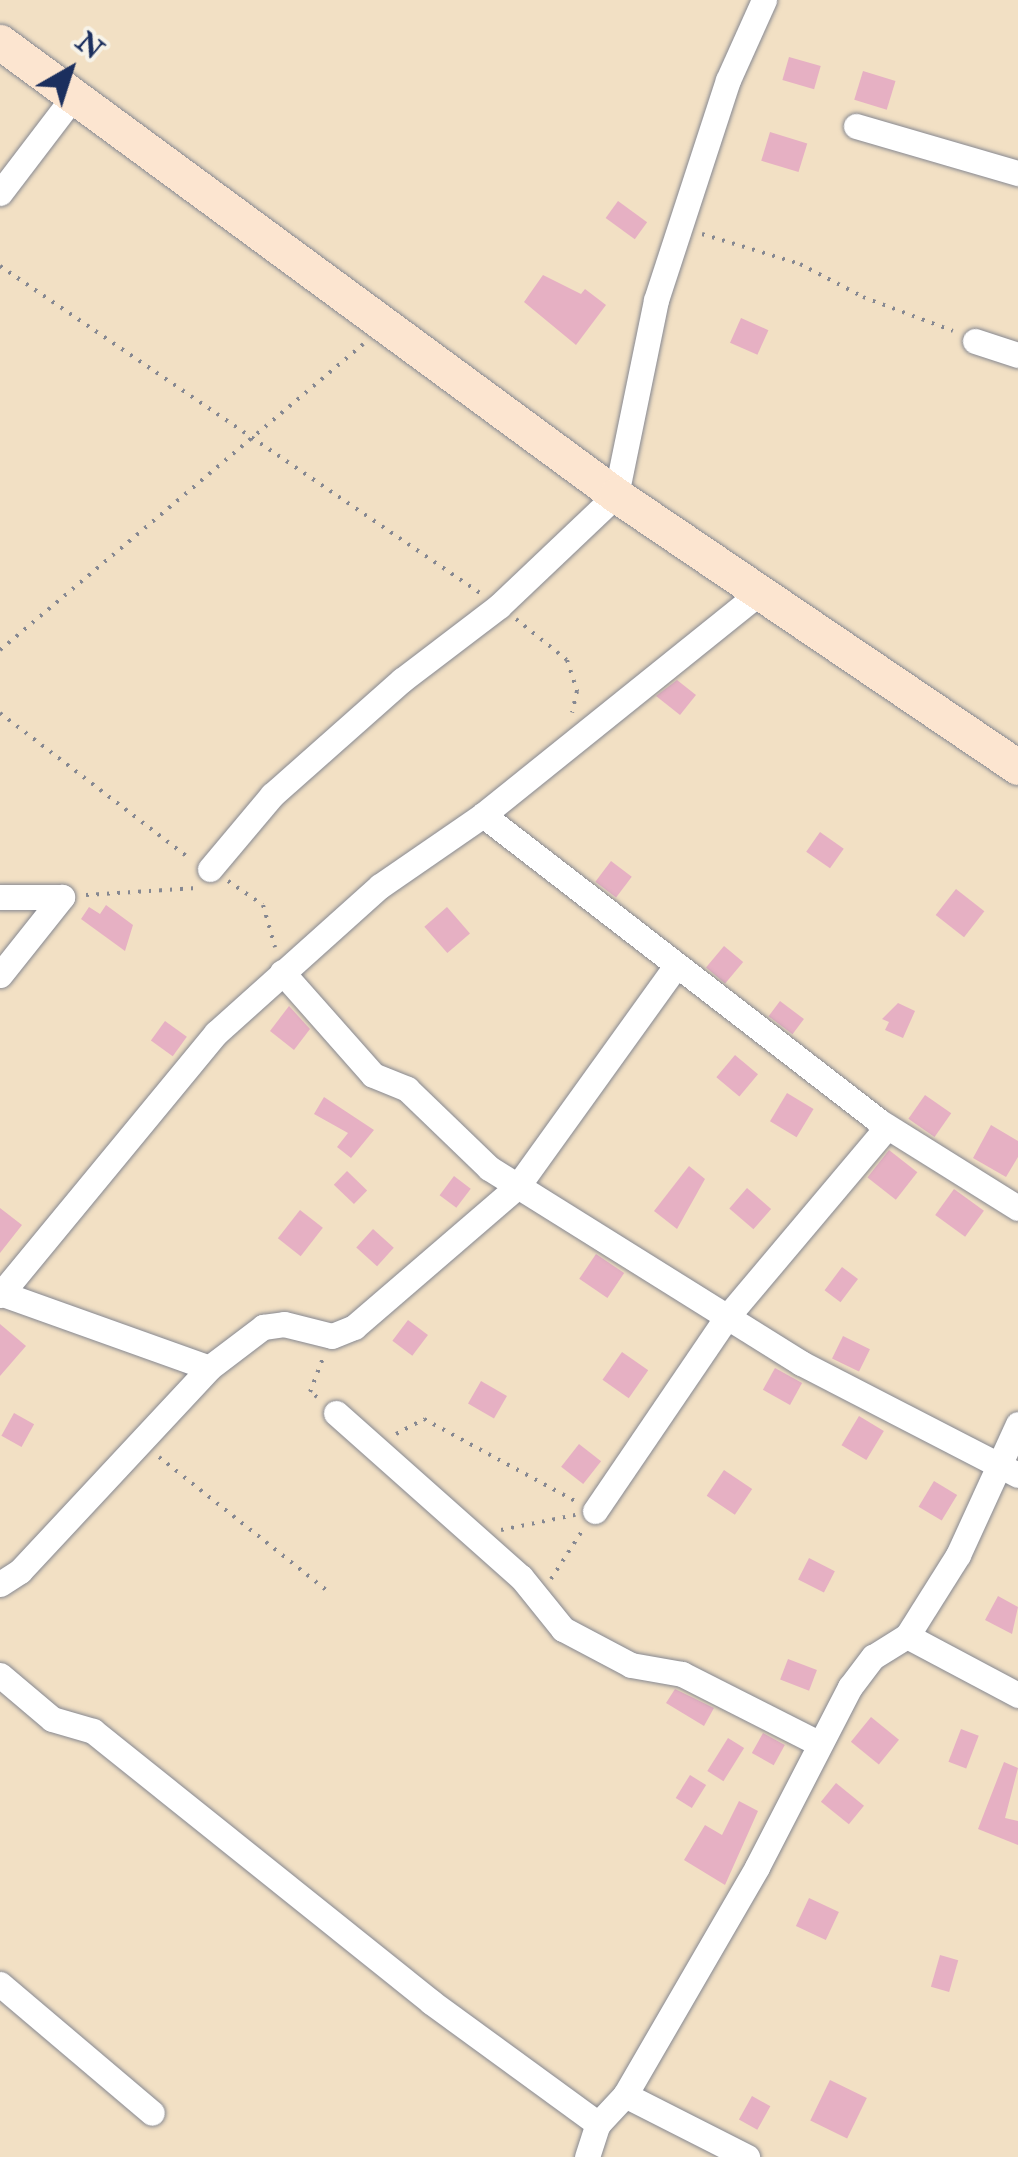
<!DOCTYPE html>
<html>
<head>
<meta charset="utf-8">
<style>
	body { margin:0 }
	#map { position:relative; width:1018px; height:2157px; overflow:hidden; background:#f2e0c4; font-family:"IM FELL Double Pica",serif }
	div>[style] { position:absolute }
	.building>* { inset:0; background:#e6b0c3; transform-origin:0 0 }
	.path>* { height:4px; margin-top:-2px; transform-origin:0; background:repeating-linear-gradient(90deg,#868891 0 2.5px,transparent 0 10.5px) }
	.roads { filter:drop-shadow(0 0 2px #868891) drop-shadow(0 0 2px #868891) }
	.minor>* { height:25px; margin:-12.5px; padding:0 12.5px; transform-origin:12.5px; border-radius:12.5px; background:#fff }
	.secondary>* { height:35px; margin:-17.5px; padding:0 17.5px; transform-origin:17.5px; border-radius:17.5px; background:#fce5d0 }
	span { translate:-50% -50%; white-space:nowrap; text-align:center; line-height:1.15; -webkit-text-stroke:10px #f7f3e8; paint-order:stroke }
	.north { position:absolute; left:20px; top:20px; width:100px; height:100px; -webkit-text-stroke:8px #f7f3e8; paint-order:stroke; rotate:39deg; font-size:28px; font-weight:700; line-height:40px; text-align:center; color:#1b2f5e }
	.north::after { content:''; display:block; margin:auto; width:35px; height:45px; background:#1b2f5e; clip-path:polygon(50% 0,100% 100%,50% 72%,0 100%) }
</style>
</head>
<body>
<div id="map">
	<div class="building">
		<i style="left:789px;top:57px;width:33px;height:24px;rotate:16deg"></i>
		<i style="left:863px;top:71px;width:34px;height:30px;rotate:17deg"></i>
		<i style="left:770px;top:132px;width:39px;height:30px;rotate:17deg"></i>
		<i style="left:618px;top:201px;width:36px;height:21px;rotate:36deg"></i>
		<i style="clip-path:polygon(543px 275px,581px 294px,585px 289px,606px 305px,576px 345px,524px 302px)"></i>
		<i style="left:741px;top:318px;width:30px;height:27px;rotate:24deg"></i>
		<i style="clip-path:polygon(677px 680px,696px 695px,680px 715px,656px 696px)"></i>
		<i style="left:820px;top:832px;width:29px;height:24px;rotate:35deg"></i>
		<i style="left:611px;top:861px;width:26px;height:26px;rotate:37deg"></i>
		<i style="left:956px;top:889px;width:36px;height:33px;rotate:38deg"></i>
		<i style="clip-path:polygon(106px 905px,133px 925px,125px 951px,81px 919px,89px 907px,100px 914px)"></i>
		<i style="left:447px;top:907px;width:35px;height:30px;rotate:49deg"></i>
		<i style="left:724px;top:946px;width:25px;height:28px;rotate:40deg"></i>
		<i style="left:780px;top:1001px;width:30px;height:19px;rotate:37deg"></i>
		<i style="clip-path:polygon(898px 1003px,915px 1011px,903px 1038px,885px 1030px,889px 1022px,882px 1019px)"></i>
		<i style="clip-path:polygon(289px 1006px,310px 1029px,294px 1050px,270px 1031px)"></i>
		<i style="left:165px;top:1021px;width:27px;height:24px;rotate:36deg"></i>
		<i style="left:735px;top:1055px;width:30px;height:29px;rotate:40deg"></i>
		<i style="left:787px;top:1093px;width:31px;height:33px;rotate:31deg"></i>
		<i style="left:925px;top:1095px;width:32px;height:29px;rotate:35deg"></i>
		<i style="clip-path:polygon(324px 1097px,374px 1130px,351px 1158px,337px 1147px,348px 1133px,314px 1114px)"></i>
		<i style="clip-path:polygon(991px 1125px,1018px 1141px,1018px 1157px,1006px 1177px,973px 1158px)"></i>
		<i style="left:889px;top:1150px;width:36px;height:35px;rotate:38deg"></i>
		<i style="clip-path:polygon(689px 1166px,705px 1179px,677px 1229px,654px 1211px)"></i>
		<i style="left:347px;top:1171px;width:28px;height:19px;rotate:44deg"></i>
		<i style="left:454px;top:1176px;width:21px;height:24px;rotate:37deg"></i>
		<i style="left:747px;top:1188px;width:32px;height:27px;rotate:41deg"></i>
		<i style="left:954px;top:1189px;width:37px;height:32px;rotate:36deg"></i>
		<i style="clip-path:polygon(0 1208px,22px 1225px,0 1253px)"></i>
		<i style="left:300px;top:1210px;width:29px;height:36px;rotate:38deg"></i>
		<i style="left:373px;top:1229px;width:28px;height:25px;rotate:42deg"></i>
		<i style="left:596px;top:1254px;width:34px;height:30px;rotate:34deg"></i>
		<i style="left:842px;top:1267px;width:20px;height:29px;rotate:37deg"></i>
		<i style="left:408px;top:1320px;width:25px;height:26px;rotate:37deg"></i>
		<i style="clip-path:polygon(0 1324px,26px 1346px,0 1376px)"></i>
		<i style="left:843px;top:1336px;width:30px;height:25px;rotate:26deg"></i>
		<i style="left:622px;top:1352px;width:32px;height:34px;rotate:35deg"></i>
		<i style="left:775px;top:1368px;width:31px;height:25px;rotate:29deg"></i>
		<i style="left:481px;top:1381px;width:30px;height:26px;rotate:30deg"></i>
		<i style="left:14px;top:1413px;width:23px;height:26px;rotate:29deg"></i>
		<i style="left:859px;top:1416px;width:29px;height:34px;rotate:31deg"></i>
		<i style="left:579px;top:1444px;width:28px;height:29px;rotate:38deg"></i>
		<i style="left:724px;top:1470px;width:34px;height:31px;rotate:34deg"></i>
		<i style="left:934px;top:1481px;width:27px;height:30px;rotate:31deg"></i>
		<i style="left:809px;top:1558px;width:29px;height:24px;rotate:27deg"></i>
		<i style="clip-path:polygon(998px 1596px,1018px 1607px,1012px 1634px,985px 1620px)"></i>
		<i style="left:788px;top:1659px;width:31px;height:22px;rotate:21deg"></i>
		<i style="clip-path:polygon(675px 1689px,714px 1708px,704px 1726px,666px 1703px)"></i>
		<i style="left:871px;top:1717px;width:36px;height:32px;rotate:39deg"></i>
		<i style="left:961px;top:1729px;width:19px;height:35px;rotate:21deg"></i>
		<i style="left:763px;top:1733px;width:25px;height:23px;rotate:29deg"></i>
		<i style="left:728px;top:1738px;width:19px;height:39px;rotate:32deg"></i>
		<i style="clip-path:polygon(1004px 1762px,1018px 1768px,1005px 1818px,1018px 1821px,1018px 1845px,978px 1829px)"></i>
		<i style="left:690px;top:1775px;width:19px;height:27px;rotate:32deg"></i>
		<i style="left:836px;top:1783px;width:36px;height:24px;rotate:39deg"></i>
		<i style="clip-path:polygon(739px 1801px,758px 1811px,725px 1885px,684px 1860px,705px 1825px,722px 1835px)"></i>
		<i style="left:809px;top:1898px;width:33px;height:31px;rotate:25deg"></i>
		<i style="left:940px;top:1955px;width:19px;height:33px;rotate:16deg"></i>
		<i style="left:830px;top:2080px;width:41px;height:45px;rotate:26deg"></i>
		<i style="left:752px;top:2096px;width:21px;height:27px;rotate:29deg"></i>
	</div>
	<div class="path">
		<i style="left:702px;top:234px;width:102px;rotate:17deg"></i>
		<i style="left:800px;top:264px;width:71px;rotate:27.6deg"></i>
		<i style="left:863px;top:297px;width:96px;rotate:20.7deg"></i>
		<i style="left:0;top:266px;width:581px;rotate:34.26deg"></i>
		<i style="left:516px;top:619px;width:65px;rotate:38.8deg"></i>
		<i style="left:567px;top:660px;width:33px;rotate:72deg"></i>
		<i style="left:577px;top:691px;width:22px;rotate:103deg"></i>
		<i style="left:0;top:650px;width:475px;rotate:-40.1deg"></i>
		<i style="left:0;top:713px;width:240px;rotate:37.5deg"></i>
		<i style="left:228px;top:881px;width:42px;rotate:34.4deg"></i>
		<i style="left:263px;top:905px;width:44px;rotate:74.1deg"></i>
		<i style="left:86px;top:895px;width:111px;rotate:-3.6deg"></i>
		<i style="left:317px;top:1397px;width:9px;rotate:-144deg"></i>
		<i style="left:310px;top:1392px;width:36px;rotate:-69deg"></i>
		<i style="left:396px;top:1434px;width:32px;rotate:-28deg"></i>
		<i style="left:424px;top:1419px;width:174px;rotate:28.5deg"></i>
		<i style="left:159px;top:1457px;width:217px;rotate:38.5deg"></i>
		<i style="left:501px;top:1530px;width:76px;rotate:-11.5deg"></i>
		<i style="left:551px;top:1579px;width:61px;rotate:-57.1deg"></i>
	</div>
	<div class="roads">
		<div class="minor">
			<i style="left:856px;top:126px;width:169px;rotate:16.2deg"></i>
			<i style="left:0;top:193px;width:122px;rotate:-52.7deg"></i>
			<i style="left:975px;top:341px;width:45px;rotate:18deg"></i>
			<i style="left:483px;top:815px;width:498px;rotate:37.7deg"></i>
			<i style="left:877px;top:1120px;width:166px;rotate:32deg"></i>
			<i style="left:210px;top:869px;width:97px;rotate:-50deg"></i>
			<i style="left:272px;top:795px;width:174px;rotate:-41.5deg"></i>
			<i style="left:402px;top:680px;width:122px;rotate:-37.3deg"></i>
			<i style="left:499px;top:606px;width:161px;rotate:-43.5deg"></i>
			<i style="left:616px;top:495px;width:199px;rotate:-78.4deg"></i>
			<i style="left:656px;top:300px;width:231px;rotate:-71.9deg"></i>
			<i style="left:728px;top:80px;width:88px;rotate:-65.8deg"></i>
			<i style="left:0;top:897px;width:62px"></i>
			<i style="left:282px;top:972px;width:137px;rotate:48.5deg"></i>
			<i style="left:373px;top:1075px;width:37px;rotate:22deg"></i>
			<i style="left:407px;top:1089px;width:114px;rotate:43.9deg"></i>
			<i style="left:489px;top:1168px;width:368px;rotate:32deg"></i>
			<i style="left:801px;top:1363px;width:244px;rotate:27.3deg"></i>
			<i style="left:0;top:975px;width:100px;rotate:-51.5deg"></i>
			<i style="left:0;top:1293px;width:222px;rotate:19.7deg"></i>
			<i style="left:0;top:1295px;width:340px;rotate:-50.5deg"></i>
			<i style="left:216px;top:1033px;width:220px;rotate:-41.9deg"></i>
			<i style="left:380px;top:886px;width:125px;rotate:-34.6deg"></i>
			<i style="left:483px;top:815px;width:354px;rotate:-38.8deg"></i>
			<i style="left:336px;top:1413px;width:247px;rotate:41.6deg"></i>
			<i style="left:521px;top:1577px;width:67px;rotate:51.1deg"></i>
			<i style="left:563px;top:1629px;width:77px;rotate:27.9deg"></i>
			<i style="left:631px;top:1665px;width:52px;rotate:10deg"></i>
			<i style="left:682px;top:1674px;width:150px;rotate:26.9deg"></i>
			<i style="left:595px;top:1511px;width:235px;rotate:-55.8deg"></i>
			<i style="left:727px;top:1317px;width:248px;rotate:-49.9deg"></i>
			<i style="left:0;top:1584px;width:24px;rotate:-33deg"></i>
			<i style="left:20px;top:1571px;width:277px;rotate:-47deg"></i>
			<i style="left:209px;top:1368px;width:68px;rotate:-37.2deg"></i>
			<i style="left:263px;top:1327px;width:21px;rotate:-8deg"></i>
			<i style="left:284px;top:1324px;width:49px;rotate:14deg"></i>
			<i style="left:332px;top:1336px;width:24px;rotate:-22deg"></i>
			<i style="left:354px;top:1327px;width:215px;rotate:-40.7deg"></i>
			<i style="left:517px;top:1187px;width:272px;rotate:-54.3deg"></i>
			<i style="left:907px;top:1636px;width:126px;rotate:28deg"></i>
			<i style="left:0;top:1675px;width:68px;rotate:40.2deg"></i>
			<i style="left:52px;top:1719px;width:43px;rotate:16.3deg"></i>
			<i style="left:93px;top:1731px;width:433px;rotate:38.7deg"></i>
			<i style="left:431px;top:2002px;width:207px;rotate:36.1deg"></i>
			<i style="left:0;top:1984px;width:199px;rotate:40.3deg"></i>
			<i style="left:625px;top:2095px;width:137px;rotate:26.9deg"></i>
			<i style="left:587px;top:2157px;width:35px;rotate:-72deg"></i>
			<i style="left:598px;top:2124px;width:40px;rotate:-47deg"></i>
			<i style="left:625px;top:2095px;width:263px;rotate:-59.9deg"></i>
			<i style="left:757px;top:1867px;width:203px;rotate:-62.7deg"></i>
			<i style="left:850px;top:1687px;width:38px;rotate:-53deg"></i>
			<i style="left:873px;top:1657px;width:40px;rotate:-32deg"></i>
			<i style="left:907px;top:1636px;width:96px;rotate:-57.8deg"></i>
			<i style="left:958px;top:1555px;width:144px;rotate:-65.4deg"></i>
		</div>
		<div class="secondary">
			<i style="left:0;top:42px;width:765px;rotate:36.33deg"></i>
			<i style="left:616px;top:495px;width:485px;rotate:34.1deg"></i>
		</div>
	</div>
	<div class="north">N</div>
</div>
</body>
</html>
